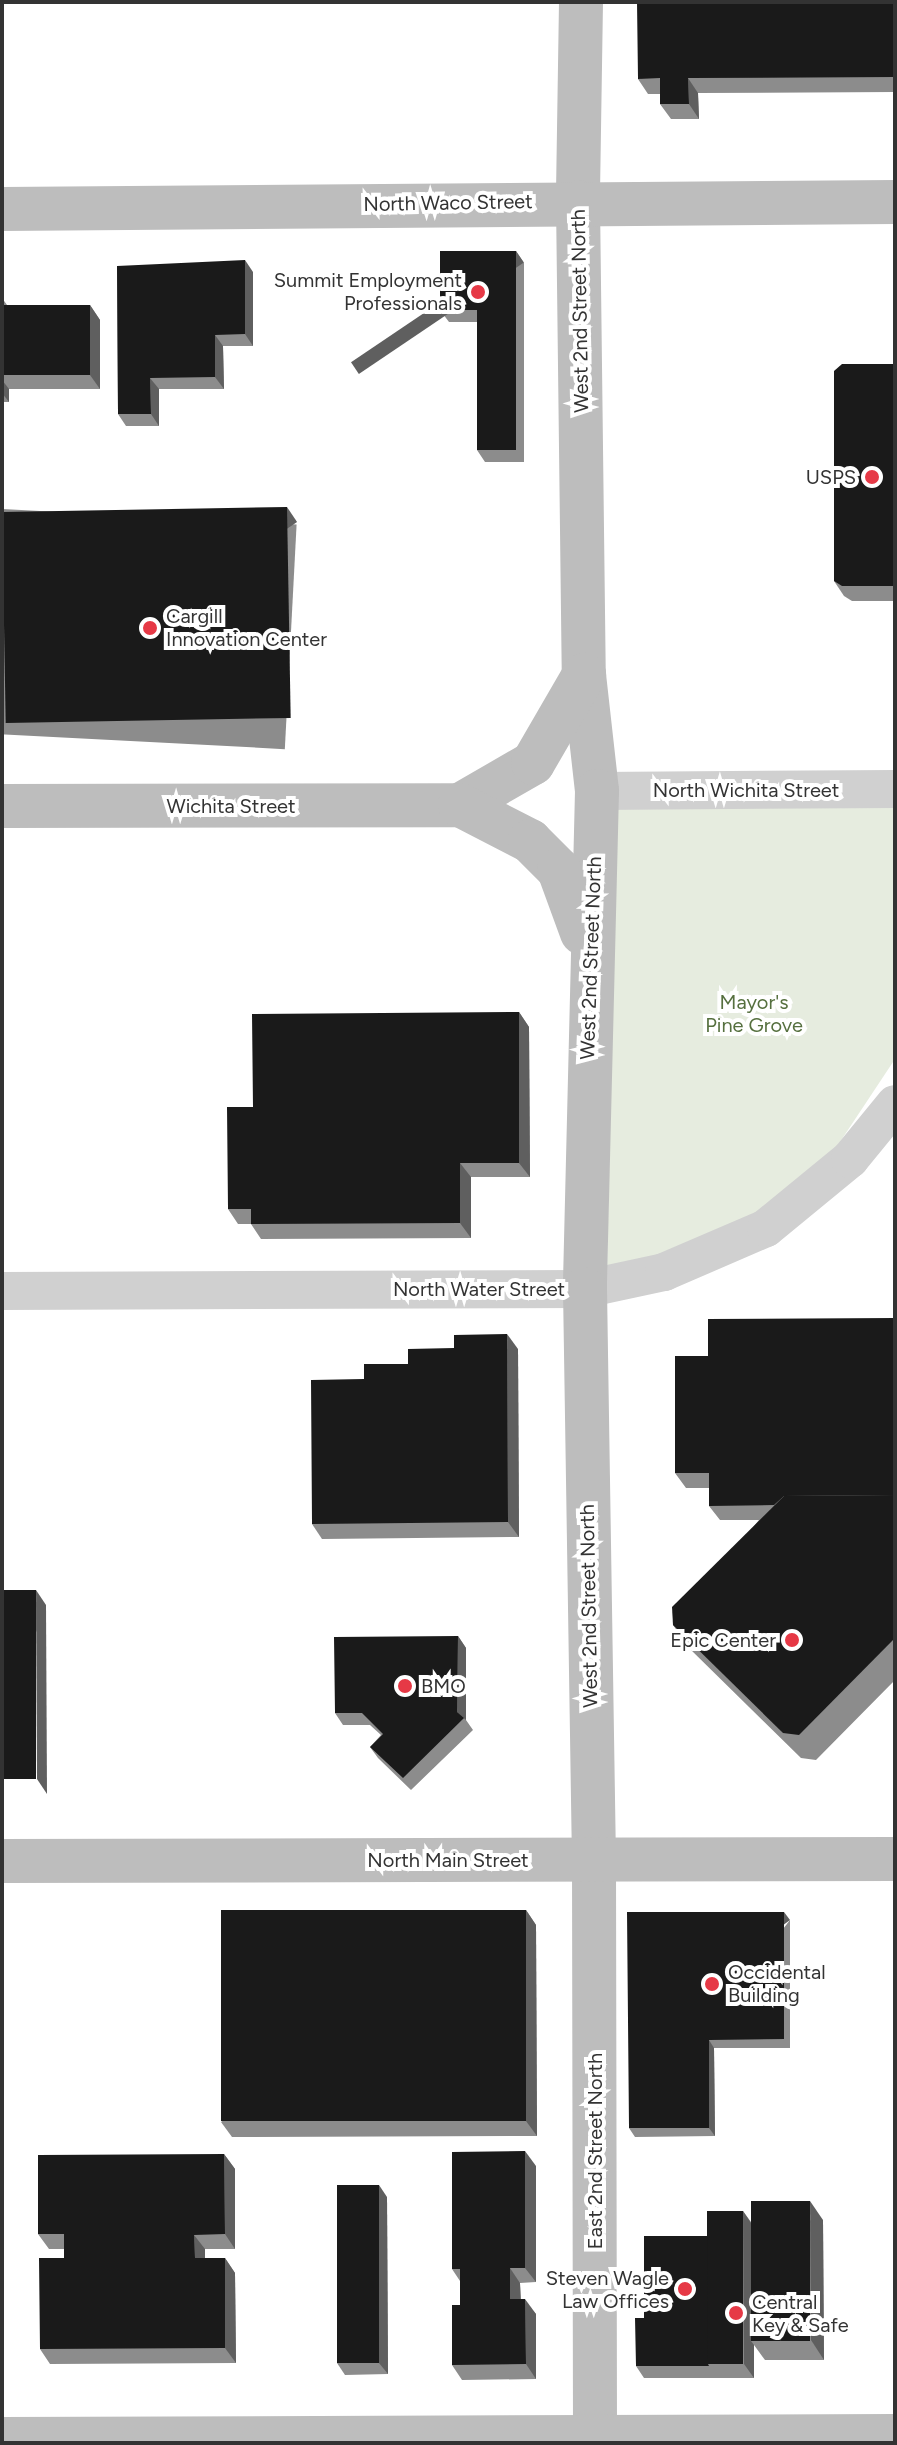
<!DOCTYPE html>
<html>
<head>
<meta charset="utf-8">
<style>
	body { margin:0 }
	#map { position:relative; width:897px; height:2445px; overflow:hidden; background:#fff; font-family:Figtree,sans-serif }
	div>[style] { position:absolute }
	.green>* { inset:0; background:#e6ecdf }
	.street>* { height:38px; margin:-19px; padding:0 19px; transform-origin:19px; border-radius:19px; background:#d0d0d0 }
	.secondary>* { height:44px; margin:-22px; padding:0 22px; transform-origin:22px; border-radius:22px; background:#bdbdbd }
	.wall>* { inset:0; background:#8c8c8c; transform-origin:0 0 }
	.shaded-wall>* { inset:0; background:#5f5f5f; transform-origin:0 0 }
	.building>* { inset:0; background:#1a1a1a; transform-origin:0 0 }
	.dots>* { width:22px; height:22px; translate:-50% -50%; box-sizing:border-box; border:4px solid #fff; border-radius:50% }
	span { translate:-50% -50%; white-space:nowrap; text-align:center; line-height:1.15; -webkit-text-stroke:8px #fff; paint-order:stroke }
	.street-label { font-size:20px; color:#333 }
	.poi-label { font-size:20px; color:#333 }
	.right { translate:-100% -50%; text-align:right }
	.left { translate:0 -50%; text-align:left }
	.park-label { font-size:20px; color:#56703f }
	.frame { position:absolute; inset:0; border:4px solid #333; pointer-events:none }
</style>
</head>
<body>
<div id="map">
	<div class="green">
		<i style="clip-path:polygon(617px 806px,895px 806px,895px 1059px,832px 1154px,753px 1219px,676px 1254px,607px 1269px)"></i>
	</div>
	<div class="street">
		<i style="left:597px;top:791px;width:298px;rotate:-0.4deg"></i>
		<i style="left:2px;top:1291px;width:583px;rotate:-0.2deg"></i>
		<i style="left:585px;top:1289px;width:81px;rotate:-12.1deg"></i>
		<i style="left:664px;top:1272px;width:111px;rotate:-23.3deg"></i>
		<i style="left:766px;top:1228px;width:109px;rotate:-39.4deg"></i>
		<i style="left:850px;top:1159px;width:71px;rotate:-50.7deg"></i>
	</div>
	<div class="secondary">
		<i style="left:581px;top:2px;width:200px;rotate:90.9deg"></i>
		<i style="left:578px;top:202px;width:473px;rotate:89.3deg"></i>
		<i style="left:584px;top:675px;width:117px;rotate:83.6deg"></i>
		<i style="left:597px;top:791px;width:498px;rotate:91.4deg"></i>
		<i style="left:585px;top:1289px;width:571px;rotate:89.1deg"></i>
		<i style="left:594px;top:1860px;width:583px;rotate:89.9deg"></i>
		<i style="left:2px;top:209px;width:893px;rotate:-0.45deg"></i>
		<i style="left:460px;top:805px;width:84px;rotate:-29.9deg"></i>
		<i style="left:533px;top:763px;width:102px;rotate:-59.9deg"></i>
		<i style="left:2px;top:806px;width:458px;rotate:-0.1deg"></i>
		<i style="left:460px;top:805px;width:79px;rotate:27.2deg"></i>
		<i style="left:530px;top:841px;width:41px;rotate:45deg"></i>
		<i style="left:559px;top:870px;width:67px;rotate:69.9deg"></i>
		<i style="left:2px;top:1861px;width:893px;rotate:-0.13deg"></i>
		<i style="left:2px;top:2439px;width:893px;rotate:-0.19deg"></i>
	</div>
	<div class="wall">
		<i style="clip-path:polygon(895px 2px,895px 92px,698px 93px,699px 119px,671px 119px,660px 104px,660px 94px,648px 94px,638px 79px)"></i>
		<i style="clip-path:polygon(516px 251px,524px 263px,524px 462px,485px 462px,477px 450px,477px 322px,449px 322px,440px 310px)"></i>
		<i style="clip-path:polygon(117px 266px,253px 272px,253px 346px,223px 346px,224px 389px,159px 389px,159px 426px,126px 426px,118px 414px)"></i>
		<i style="clip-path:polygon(2px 298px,7px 305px,90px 305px,100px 320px,100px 389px,9px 389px,9px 402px,2px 402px)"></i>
		<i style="clip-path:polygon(895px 364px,895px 601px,852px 601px,844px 596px,834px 581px)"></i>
		<i style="left:2px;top:509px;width:295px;height:225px;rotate:3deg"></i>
		<i style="clip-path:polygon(519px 1012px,529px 1027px,530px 1177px,471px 1177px,471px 1238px,261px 1239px,251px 1224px,238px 1224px,228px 1209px,253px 1107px)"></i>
		<i style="clip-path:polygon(895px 1318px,895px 1680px,816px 1760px,801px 1758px,690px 1649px,673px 1625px,759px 1520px,720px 1520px,709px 1506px,709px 1488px,686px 1488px,675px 1473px,708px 1356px)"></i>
		<i style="clip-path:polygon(454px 1348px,518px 1349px,519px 1537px,322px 1539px,312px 1524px,364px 1379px)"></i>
		<i style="left:2px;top:1590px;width:46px;height:204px;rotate:19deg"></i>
		<i style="clip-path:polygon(458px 1636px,466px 1648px,466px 1720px,473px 1730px,411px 1790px,378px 1758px,370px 1747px,381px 1735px,370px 1725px,343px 1725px,335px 1713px)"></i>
		<i style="clip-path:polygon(526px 1910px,536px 1925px,537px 2136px,232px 2137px,221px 2122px)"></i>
		<i style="clip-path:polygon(790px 1920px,790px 2048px,714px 2048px,715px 2136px,635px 2137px,629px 2128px)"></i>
		<i style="clip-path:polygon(224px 2154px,235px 2169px,235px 2249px,205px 2249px,205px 2258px,225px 2258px,235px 2273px,236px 2363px,50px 2364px,40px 2349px,64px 2258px,64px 2249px,49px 2249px,38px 2234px)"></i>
		<i style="clip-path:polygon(536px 2166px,536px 2282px,520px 2283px,521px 2299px,536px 2314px,536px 2379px,462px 2380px,452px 2365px,460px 2305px,460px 2281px,452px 2269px)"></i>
		<i style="clip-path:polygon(387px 2197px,388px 2374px,345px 2375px,337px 2363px)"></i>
		<i style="clip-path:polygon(743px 2211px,751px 2222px,823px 2220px,824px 2360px,765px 2360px,754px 2345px,754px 2378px,644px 2378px,636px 2366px,644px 2318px,707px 2236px)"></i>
	</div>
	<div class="shaded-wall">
		<i style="clip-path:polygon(688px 78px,698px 93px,699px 119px,689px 104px)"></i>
		<i style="left:516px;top:251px;width:14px;height:199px;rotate:56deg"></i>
		<i style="clip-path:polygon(245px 260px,253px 272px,253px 346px,245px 334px)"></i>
		<i style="clip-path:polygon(90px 305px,100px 320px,100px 389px,90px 375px)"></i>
		<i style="clip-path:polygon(215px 335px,223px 346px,224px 389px,215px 377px)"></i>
		<i style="clip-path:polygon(150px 378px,159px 389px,159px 426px,151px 414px)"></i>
		<i style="clip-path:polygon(2px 380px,9px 389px,9px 402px,2px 393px)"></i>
		<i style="left:287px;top:507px;width:18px;height:211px;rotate:56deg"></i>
		<i style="clip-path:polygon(519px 1012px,529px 1027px,530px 1177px,519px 1163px)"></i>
		<i style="clip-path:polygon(460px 1163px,471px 1177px,471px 1238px,460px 1223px)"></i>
		<i style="clip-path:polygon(507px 1334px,518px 1349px,519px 1537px,508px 1522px)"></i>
		<i style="clip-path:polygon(36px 1590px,46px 1605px,47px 1794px,37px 1779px)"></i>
		<i style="clip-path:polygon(458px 1636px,466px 1648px,466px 1720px,457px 1712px)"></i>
		<i style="clip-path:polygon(526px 1910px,536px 1925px,537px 2136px,526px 2121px)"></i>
		<i style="left:784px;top:1912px;width:10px;height:127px;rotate:53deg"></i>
		<i style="clip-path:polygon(709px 2040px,714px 2048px,715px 2136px,709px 2128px)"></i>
		<i style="clip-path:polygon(525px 2151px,536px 2166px,536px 2282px,525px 2268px)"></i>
		<i style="clip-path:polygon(224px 2154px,235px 2169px,235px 2249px,225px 2234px)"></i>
		<i style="clip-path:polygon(379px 2185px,387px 2197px,388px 2374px,379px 2363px)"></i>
		<i style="clip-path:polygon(810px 2201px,823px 2220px,824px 2360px,811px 2340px)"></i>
		<i style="clip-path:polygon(743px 2211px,753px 2226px,751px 2341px,754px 2345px,754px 2378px,744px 2364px)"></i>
		<i style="clip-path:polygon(194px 2235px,205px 2249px,205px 2273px,195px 2258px)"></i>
		<i style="clip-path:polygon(225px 2258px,235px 2273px,236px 2363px,225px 2348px)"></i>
		<i style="clip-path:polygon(510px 2268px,520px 2283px,521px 2314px,510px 2299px)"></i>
		<i style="clip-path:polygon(525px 2299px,536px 2314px,536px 2379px,526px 2364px)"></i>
	</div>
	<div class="building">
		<i style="clip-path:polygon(637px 2px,895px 2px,895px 77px,688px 78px,689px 104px,660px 104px,660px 78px,638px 79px)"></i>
		<i style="clip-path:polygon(440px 251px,516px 251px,516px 450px,477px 450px,477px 310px,440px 310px)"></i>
		<i style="clip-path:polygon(245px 260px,245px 334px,215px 335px,215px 377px,150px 378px,151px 414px,118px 414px,117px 266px)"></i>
		<i style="left:2px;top:305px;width:88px;height:70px"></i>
		<i style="clip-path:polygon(842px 364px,895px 364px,895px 586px,842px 586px,834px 581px,834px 371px)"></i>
		<i style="left:287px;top:507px;width:211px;height:285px;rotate:89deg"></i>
		<i style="clip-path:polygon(519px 1012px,519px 1163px,460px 1163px,460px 1223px,251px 1224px,251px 1209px,228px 1209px,227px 1107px,253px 1107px,252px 1014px)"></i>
		<i style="clip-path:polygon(895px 1318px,895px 1495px,784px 1496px,774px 1505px,709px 1506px,709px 1473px,675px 1473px,675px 1356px,708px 1356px,708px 1319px)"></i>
		<i style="clip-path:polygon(507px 1334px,508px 1522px,312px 1524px,311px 1380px,364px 1379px,364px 1364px,408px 1364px,408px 1349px,454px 1348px,454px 1335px)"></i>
		<i style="clip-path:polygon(895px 1495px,895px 1638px,799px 1735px,783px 1733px,673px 1625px,672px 1607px,784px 1496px)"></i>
		<i style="left:2px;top:1590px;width:34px;height:189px"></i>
		<i style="clip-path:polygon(458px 1636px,457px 1712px,464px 1718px,403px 1778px,370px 1747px,383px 1734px,362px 1713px,335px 1713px,334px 1637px)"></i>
		<i style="left:526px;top:1910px;width:211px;height:305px;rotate:90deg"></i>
		<i style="clip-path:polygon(627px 1912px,784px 1912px,784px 2039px,709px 2040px,709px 2128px,629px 2128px)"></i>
		<i style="clip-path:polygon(525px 2151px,525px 2268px,510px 2268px,510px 2299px,525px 2299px,526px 2364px,452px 2365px,452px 2305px,460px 2305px,460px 2269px,452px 2269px,452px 2152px)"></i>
		<i style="clip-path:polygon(224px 2154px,225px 2234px,194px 2235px,195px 2258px,225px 2258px,225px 2348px,40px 2349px,39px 2258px,64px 2258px,64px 2234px,38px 2234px,38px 2155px)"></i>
		<i style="left:337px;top:2185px;width:42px;height:178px"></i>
		<i style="left:751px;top:2201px;width:59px;height:140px"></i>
		<i style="left:743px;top:2211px;width:153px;height:36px;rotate:90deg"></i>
		<i style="clip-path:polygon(644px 2236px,707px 2236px,708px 2364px,709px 2366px,636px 2366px,635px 2318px,644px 2318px)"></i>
	</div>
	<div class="dots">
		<i style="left:478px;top:292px;background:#e63946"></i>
		<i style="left:872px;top:477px;background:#e63946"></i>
		<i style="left:150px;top:628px;background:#e63946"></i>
		<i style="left:792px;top:1640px;background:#e63946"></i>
		<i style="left:405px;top:1686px;background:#e63946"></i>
		<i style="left:712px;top:1984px;background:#e63946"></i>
		<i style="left:685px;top:2289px;background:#e63946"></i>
		<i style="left:736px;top:2313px;background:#e63946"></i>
	</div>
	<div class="street-label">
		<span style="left:448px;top:203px;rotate:-1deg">North Waco Street</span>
		<span style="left:580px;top:311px;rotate:-91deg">West 2nd Street North</span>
		<span style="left:746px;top:790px">North Wichita Street</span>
		<span style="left:231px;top:806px">Wichita Street</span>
		<span style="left:591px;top:958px;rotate:-88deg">West 2nd Street North</span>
		<span style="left:479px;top:1289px">North Water Street</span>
		<span style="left:589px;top:1606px;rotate:-91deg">West 2nd Street North</span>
		<span style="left:448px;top:1860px">North Main Street</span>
		<span style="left:595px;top:2151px;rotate:-90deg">East 2nd Street North</span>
	</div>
	<div class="poi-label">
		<span class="right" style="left:462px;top:292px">Summit Employment<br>Professionals</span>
		<span class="right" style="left:856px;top:477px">USPS</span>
		<span class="left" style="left:166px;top:628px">Cargill<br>Innovation Center</span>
		<span class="right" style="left:776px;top:1640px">Epic Center</span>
		<span class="left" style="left:421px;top:1686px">BMO</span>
		<span class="left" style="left:728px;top:1984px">Occidental<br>Building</span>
		<span class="right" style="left:669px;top:2290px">Steven Wagle<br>Law Offices</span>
		<span class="left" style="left:752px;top:2314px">Central<br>Key &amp; Safe</span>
	</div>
	<div class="park-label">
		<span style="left:754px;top:1014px">Mayor's<br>Pine Grove</span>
	</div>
	<div class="frame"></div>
</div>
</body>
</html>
